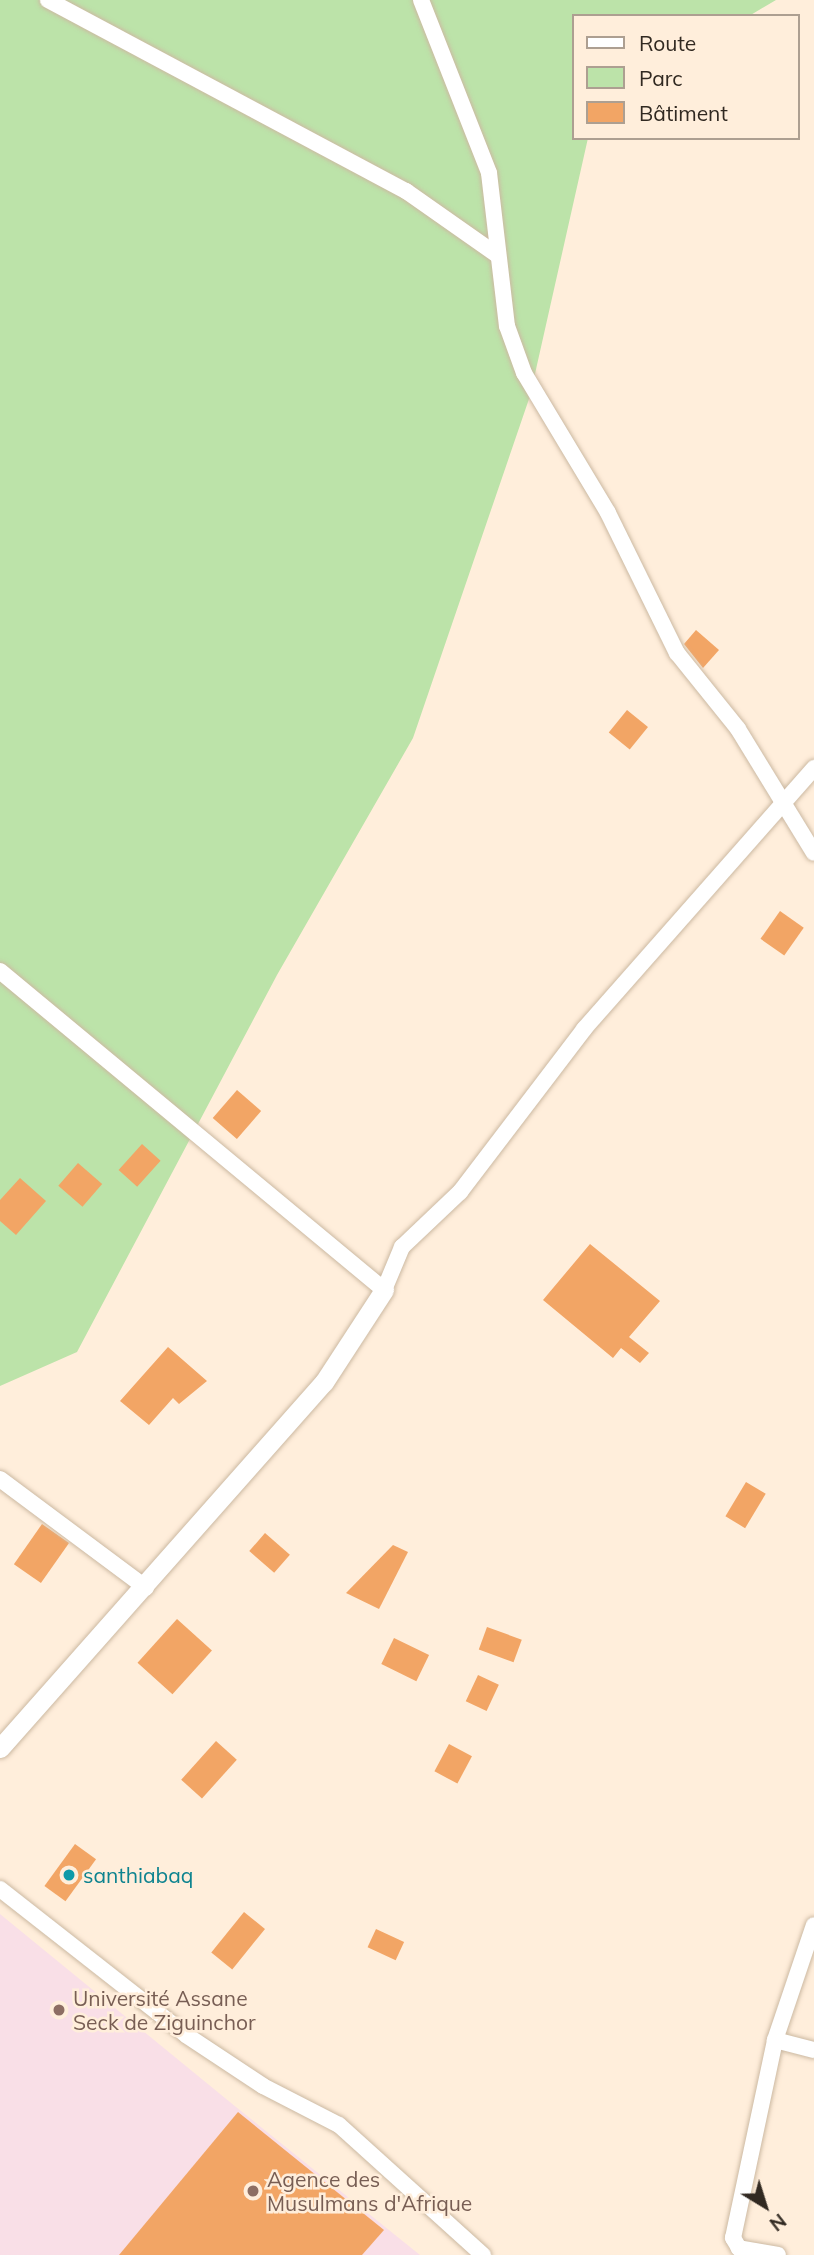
<!DOCTYPE html>
<html>
<head>
<meta charset="utf-8">
<style>
	body { margin:0 }
	#map { position:relative; width:814px; height:2255px; overflow:hidden; background:#ffeedb; font-family:Mulish,sans-serif }
	div>[style] { position:absolute }
	.education>* { inset:0; background:#f9dfe7 }
	.green>* { inset:0; background:#bce3a9 }
	.building>* { inset:0; background:#f2a565; transform-origin:0 0 }
	.roads { filter:drop-shadow(0 0 2px #ccb9a2) drop-shadow(0 0 2px #ccb9a2) }
	.minor>* { height:16px; margin:-8px; padding:0 8px; transform-origin:8px; border-radius:8px; background:#fff }
	.tertiary>* { height:19px; margin:-9.5px; padding:0 9.5px; transform-origin:9.5px; border-radius:9.5px; background:#fff }
	.dots>* { width:19px; height:19px; translate:-50% -50%; box-sizing:border-box; border:4px solid #ffeedb; border-radius:50% }
	span { translate:-50% -50%; white-space:nowrap; text-align:center; line-height:1.15; -webkit-text-stroke:5px #ffeedb; paint-order:stroke }
	.culture-label { font-size:21px; color:#0d838f }
	.left { translate:0 -50%; text-align:left }
	.education-label { font-size:21px; color:#785e54 }
	.legend { position:absolute; left:572px; top:14px; width:228px; height:126px; box-sizing:border-box; background:#ffeedb; border:2px solid #ad9f91; margin:0; padding:9px 12px; list-style:none; font-size:21px; color:#312921 }
	.legend li { display:flex; align-items:center; gap:14px; height:35px }
	.legend b { width:35px; border:2px solid #ad9f91 }
	.north { position:absolute; left:730px; top:2171px; width:70px; height:70px; -webkit-text-stroke:5px #ffeedb; paint-order:stroke; rotate:142deg; font-size:19px; font-weight:700; line-height:28px; text-align:center; color:#312921 }
	.north::after { content:''; display:block; margin:auto; width:24px; height:32px; background:#312921; clip-path:polygon(50% 0,100% 100%,50% 72%,0 100%) }
</style>
</head>
<body>
<div id="map">
	<div class="education">
		<i style="clip-path:polygon(0 1914px,236px 2107px,420px 2255px,0 2255px)"></i>
	</div>
	<div class="green">
		<i style="clip-path:polygon(0 0,776px 0,749px 16px,574px 16px,574px 138px,588px 138px,530px 396px,413px 738px,277px 975px,77px 1352px,0 1386px)"></i>
	</div>
	<div class="building">
		<i style="clip-path:polygon(696px 630px,719px 650px,703px 668px,684px 644px)"></i>
		<i style="left:627px;top:710px;width:27px;height:29px;rotate:39deg"></i>
		<i style="left:780px;top:911px;width:29px;height:34px;rotate:35deg"></i>
		<i style="left:237px;top:1090px;width:32px;height:37px;rotate:41deg"></i>
		<i style="left:142px;top:1144px;width:25px;height:35px;rotate:42deg"></i>
		<i style="left:78px;top:1163px;width:32px;height:30px;rotate:41deg"></i>
		<i style="clip-path:polygon(20px 1178px,46px 1201px,16px 1235px,0 1221px,0 1200px)"></i>
		<i style="clip-path:polygon(590px 1244px,660px 1301px,629px 1337px,649px 1353px,640px 1363px,621px 1348px,613px 1358px,543px 1300px)"></i>
		<i style="clip-path:polygon(168px 1347px,207px 1381px,179px 1404px,173px 1398px,149px 1425px,120px 1401px)"></i>
		<i style="left:746px;top:1482px;width:23px;height:40px;rotate:31deg"></i>
		<i style="left:42px;top:1524px;width:33px;height:49px;rotate:35deg"></i>
		<i style="left:265px;top:1533px;width:33px;height:24px;rotate:41deg"></i>
		<i style="clip-path:polygon(393px 1545px,408px 1552px,379px 1609px,346px 1593px)"></i>
		<i style="left:177px;top:1619px;width:47px;height:59px;rotate:42deg"></i>
		<i style="left:487px;top:1627px;width:37px;height:24px;rotate:20deg"></i>
		<i style="left:394px;top:1638px;width:39px;height:29px;rotate:26deg"></i>
		<i style="left:478px;top:1675px;width:23px;height:29px;rotate:25deg"></i>
		<i style="left:216px;top:1741px;width:28px;height:52px;rotate:42deg"></i>
		<i style="left:449px;top:1744px;width:26px;height:31px;rotate:28deg"></i>
		<i style="left:75px;top:1844px;width:26px;height:52px;rotate:36deg"></i>
		<i style="left:244px;top:1912px;width:27px;height:52px;rotate:39deg"></i>
		<i style="left:376px;top:1929px;width:31px;height:20px;rotate:25deg"></i>
		<i style="clip-path:polygon(238px 2112px,384px 2230px,362px 2255px,119px 2255px)"></i>
	</div>
	<div class="roads">
		<div class="minor">
			<i style="left:48px;top:0;width:406px;rotate:28.1deg"></i>
			<i style="left:406px;top:191px;width:111px;rotate:35.1deg"></i>
			<i style="left:421px;top:0;width:186px;rotate:68.5deg"></i>
			<i style="left:489px;top:173px;width:154px;rotate:83.3deg"></i>
			<i style="left:507px;top:326px;width:50px;rotate:70.1deg"></i>
			<i style="left:524px;top:373px;width:163px;rotate:59deg"></i>
			<i style="left:608px;top:513px;width:156px;rotate:63.8deg"></i>
			<i style="left:677px;top:653px;width:97px;rotate:51.2deg"></i>
			<i style="left:738px;top:729px;width:145px;rotate:58.5deg"></i>
			<i style="left:0;top:971px;width:499px;rotate:39.7deg"></i>
			<i style="left:384px;top:1290px;width:47px;rotate:-67.3deg"></i>
			<i style="left:402px;top:1247px;width:80px;rotate:-43.5deg"></i>
			<i style="left:460px;top:1192px;width:205px;rotate:-52.7deg"></i>
			<i style="left:584px;top:1029px;width:348px;rotate:-48.6deg"></i>
			<i style="left:0;top:1479px;width:182px;rotate:36.7deg"></i>
			<i style="left:0;top:1889px;width:236px;rotate:38.1deg"></i>
			<i style="left:186px;top:2035px;width:92px;rotate:33.5deg"></i>
			<i style="left:263px;top:2086px;width:85px;rotate:27.2deg"></i>
			<i style="left:339px;top:2125px;width:194px;rotate:42.1deg"></i>
			<i style="left:775px;top:2040px;width:40px;rotate:14.4deg"></i>
			<i style="left:778px;top:2255px;width:40px;rotate:-170deg"></i>
			<i style="left:739px;top:2248px;width:12px;rotate:-121deg"></i>
			<i style="left:733px;top:2238px;width:202px;rotate:-78deg"></i>
			<i style="left:775px;top:2040px;width:121px;rotate:-71.3deg"></i>
		</div>
		<div class="tertiary">
			<i style="left:0;top:1748px;width:489px;rotate:-48.5deg"></i>
			<i style="left:324px;top:1382px;width:110px;rotate:-56.9deg"></i>
		</div>
	</div>
	<div class="dots">
		<i style="left:69px;top:1875px;background:#0f9aa8"></i>
		<i style="left:59px;top:2010px;background:#8d6e63"></i>
		<i style="left:253px;top:2191px;background:#8d6e63"></i>
	</div>
	<div class="culture-label">
		<span class="left" style="left:83px;top:1875px">santhiabaq</span>
	</div>
	<div class="education-label">
		<span class="left" style="left:73px;top:2010px">Université Assane<br>Seck de Ziguinchor</span>
		<span class="left" style="left:267px;top:2191px">Agence des<br>Musulmans d'Afrique</span>
	</div>
	<ul class="legend">
	<li><b style="height:9px;background:#fff"></b>Route</li>
	<li><b style="height:19px;background:#bce3a9"></b>Parc</li>
	<li><b style="height:19px;background:#f2a565"></b>Bâtiment</li>
	</ul>
	<div class="north">N</div>
</div>
</body>
</html>
